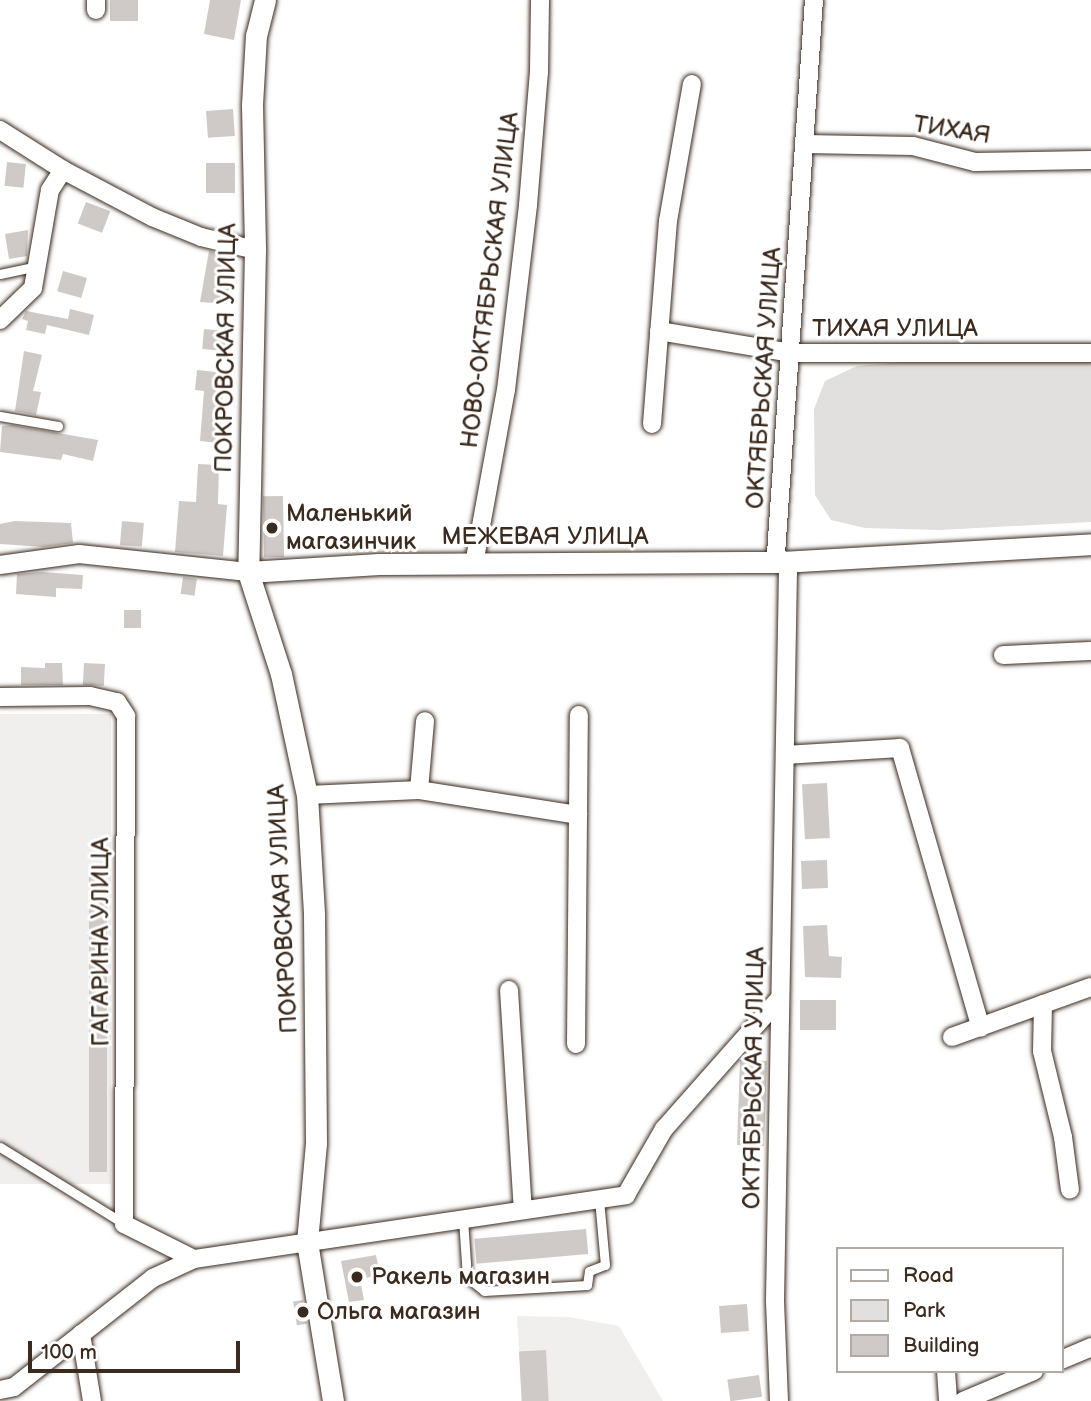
<!DOCTYPE html>
<html>
<head>
<meta charset="utf-8">
<style>
	body { margin:0 }
	#map { position:relative; width:1091px; height:1401px; overflow:hidden; background:#fff; font-family:"Balsamiq Sans",sans-serif }
	div>[style] { position:absolute }
	.built>* { inset:0; background:#f1efee; transform-origin:0 0 }
	.green>* { inset:0; background:#e2e0de }
	.building>* { inset:0; background:#cfcac7; transform-origin:0 0 }
	.roads { filter:drop-shadow(0 0 2px #3b2a1e) drop-shadow(0 0 2px #3b2a1e) }
	.service>* { height:9px; margin:-4.5px; padding:0 4.5px; transform-origin:4.5px; border-radius:4.5px; background:#fff }
	.minor>* { height:18px; margin:-9px; padding:0 9px; transform-origin:9px; border-radius:9px; background:#fff }
	.tertiary>* { height:21px; margin:-10.5px; padding:0 10.5px; transform-origin:10.5px; border-radius:10.5px; background:#fff }
	.dots>* { width:19px; height:19px; translate:-50% -50%; box-sizing:border-box; border:4px solid #fff; border-radius:50% }
	span { translate:-50% -50%; white-space:nowrap; text-align:center; line-height:1.15; -webkit-text-stroke:6px #fff; paint-order:stroke }
	.street-label { font-size:24px; color:#3b2a1e }
	.poi-label { font-size:24px; color:#3b2a1e }
	.left { translate:0 -50%; text-align:left }
	.legend { position:absolute; left:836px; top:1247px; width:228px; height:126px; box-sizing:border-box; background:#fff; border:2px solid #b1aaa5; margin:0; padding:9px 12px; list-style:none; font-size:21px; color:#3b2a1e }
	.legend li { display:flex; align-items:center; gap:14px; height:35px }
	.legend b { width:35px; border:2px solid #b1aaa5 }
	.scale { position:absolute; left:28px; top:1341px; width:212px; height:32px; box-sizing:border-box; border:4px solid #3b2a1e; border-top:0; padding-left:9px; font-size:21px; line-height:24px; white-space:nowrap; color:#3b2a1e; -webkit-text-stroke:5px #fff; paint-order:stroke }
</style>
</head>
<body>
<div id="map">
	<div class="built">
		<i style="left:0;top:714px;width:111px;height:470px"></i>
		<i style="clip-path:polygon(517px 1316px,569px 1317px,619px 1326px,663px 1401px,522px 1401px)"></i>
	</div>
	<div class="green">
		<i style="clip-path:polygon(1091px 359px,1091px 522px,940px 530px,865px 528px,831px 520px,815px 495px,814px 409px,825px 381px,857px 366px,902px 362px)"></i>
	</div>
	<div class="building">
		<i style="left:110px;top:0;width:28px;height:21px"></i>
		<i style="clip-path:polygon(210px 0,241px 0,234px 40px,204px 34px)"></i>
		<i style="left:233px;top:109px;width:27px;height:27px;rotate:86deg"></i>
		<i style="left:7px;top:162px;width:19px;height:24px;rotate:6deg"></i>
		<i style="left:206px;top:163px;width:29px;height:30px"></i>
		<i style="left:86px;top:202px;width:26px;height:23px;rotate:21deg"></i>
		<i style="clip-path:polygon(28px 230px,27px 256px,9px 259px,5px 234px)"></i>
		<i style="clip-path:polygon(209px 251px,232px 256px,227px 304px,200px 302px)"></i>
		<i style="left:63px;top:271px;width:25px;height:21px;rotate:16deg"></i>
		<i style="clip-path:polygon(70px 309px,94px 315px,89px 335px,47px 325px,45px 334px,26px 330px,28px 321px,22px 319px,26px 311px,68px 319px)"></i>
		<i style="left:204px;top:329px;width:25px;height:20px;rotate:5deg"></i>
		<i style="clip-path:polygon(24px 351px,42px 355px,33px 391px,41px 392px,36px 415px,15px 411px)"></i>
		<i style="clip-path:polygon(197px 370px,225px 373px,218px 443px,200px 441px,204px 391px,195px 390px)"></i>
		<i style="clip-path:polygon(12px 425px,98px 440px,93px 461px,63px 454px,61px 460px,0 452px,2px 426px)"></i>
		<i style="clip-path:polygon(198px 464px,219px 465px,218px 504px,227px 505px,223px 556px,175px 552px,179px 501px,196px 502px)"></i>
		<i style="left:283px;top:496px;width:61px;height:20px;rotate:89deg"></i>
		<i style="clip-path:polygon(15px 521px,71px 523px,73px 543px,44px 547px,0 544px,0 524px)"></i>
		<i style="left:122px;top:521px;width:22px;height:24px;rotate:5deg"></i>
		<i style="clip-path:polygon(42px 572px,83px 575px,82px 589px,56px 588px,56px 597px,16px 594px,17px 574px)"></i>
		<i style="left:183px;top:577px;width:14px;height:17px;rotate:8deg"></i>
		<i style="left:124px;top:610px;width:17px;height:18px"></i>
		<i style="clip-path:polygon(45px 663px,62px 663px,63px 685px,21px 685px,21px 667px,45px 668px)"></i>
		<i style="left:84px;top:663px;width:21px;height:22px;rotate:3deg"></i>
		<i style="left:827px;top:783px;width:55px;height:25px;rotate:87deg"></i>
		<i style="left:827px;top:860px;width:28px;height:26px;rotate:88deg"></i>
		<i style="left:89px;top:877px;width:18px;height:295px"></i>
		<i style="clip-path:polygon(827px 925px,829px 956px,842px 957px,841px 978px,805px 977px,803px 926px)"></i>
		<i style="left:836px;top:1000px;width:30px;height:36px;rotate:90deg"></i>
		<i style="left:740px;top:1060px;width:27px;height:85px;rotate:2deg"></i>
		<i style="left:586px;top:1229px;width:25px;height:112px;rotate:85deg"></i>
		<i style="clip-path:polygon(376px 1255px,380px 1275px,360px 1279px,364px 1300px,349px 1302px,341px 1261px)"></i>
		<i style="left:303px;top:1300px;width:24px;height:10px;rotate:81deg"></i>
		<i style="left:747px;top:1304px;width:27px;height:28px;rotate:86deg"></i>
		<i style="left:546px;top:1350px;width:51px;height:27px;rotate:87deg"></i>
		<i style="left:759px;top:1375px;width:22px;height:32px;rotate:82deg"></i>
	</div>
	<div class="roads">
		<div class="service">
			<i style="left:0;top:274px;width:39px;rotate:-12deg"></i>
			<i style="left:0;top:416px;width:59px;rotate:9.8deg"></i>
			<i style="left:0;top:1147px;width:145px;rotate:31.7deg"></i>
			<i style="left:463px;top:1219px;width:58px;rotate:86.1deg"></i>
			<i style="left:467px;top:1277px;width:22px;rotate:39deg"></i>
			<i style="left:484px;top:1291px;width:103px;rotate:-3.3deg"></i>
			<i style="left:587px;top:1285px;width:14px;rotate:-82deg"></i>
			<i style="left:589px;top:1271px;width:17px;rotate:-21deg"></i>
			<i style="left:605px;top:1265px;width:66px;rotate:-95.2deg"></i>
		</div>
		<div class="minor">
			<i style="left:96px;top:0;width:10px;rotate:90deg"></i>
			<i style="left:0;top:130px;width:75px;rotate:32.4deg"></i>
			<i style="left:63px;top:170px;width:101px;rotate:27.8deg"></i>
			<i style="left:152px;top:217px;width:53px;rotate:22.2deg"></i>
			<i style="left:201px;top:237px;width:56px;rotate:13.5deg"></i>
			<i style="left:805px;top:144px;width:108px;rotate:1.1deg"></i>
			<i style="left:913px;top:146px;width:64px;rotate:14.5deg"></i>
			<i style="left:975px;top:162px;width:116px;rotate:-1deg"></i>
			<i style="left:0;top:320px;width:46px;rotate:-44.1deg"></i>
			<i style="left:33px;top:288px;width:99px;rotate:-80.2deg"></i>
			<i style="left:50px;top:190px;width:24px;rotate:-57deg"></i>
			<i style="left:659px;top:331px;width:135px;rotate:9.4deg"></i>
			<i style="left:792px;top:353px;width:299px"></i>
			<i style="left:652px;top:424px;width:204px;rotate:-85.5deg"></i>
			<i style="left:668px;top:221px;width:139px;rotate:-80.1deg"></i>
			<i style="left:474px;top:564px;width:177px;rotate:-79.6deg"></i>
			<i style="left:506px;top:390px;width:186px;rotate:-83.2deg"></i>
			<i style="left:528px;top:205px;width:133px;rotate:-85.3deg"></i>
			<i style="left:539px;top:72px;width:72px;rotate:-89.2deg"></i>
			<i style="left:0;top:565px;width:80px;rotate:-7.9deg"></i>
			<i style="left:79px;top:554px;width:170px;rotate:6.1deg"></i>
			<i style="left:1003px;top:655px;width:88px;rotate:-2.6deg"></i>
			<i style="left:0;top:697px;width:90px;rotate:-0.6deg"></i>
			<i style="left:90px;top:696px;width:28px;rotate:13deg"></i>
			<i style="left:117px;top:702px;width:17px;rotate:57deg"></i>
			<i style="left:126px;top:716px;width:508px;rotate:90.23deg"></i>
			<i style="left:124px;top:1224px;width:78px;rotate:26.6deg"></i>
			<i style="left:785px;top:755px;width:115px;rotate:-3.5deg"></i>
			<i style="left:900px;top:748px;width:291px;rotate:73.9deg"></i>
			<i style="left:419px;top:790px;width:69px;rotate:-85deg"></i>
			<i style="left:307px;top:795px;width:112px;rotate:-2.6deg"></i>
			<i style="left:419px;top:790px;width:161px;rotate:8.9deg"></i>
			<i style="left:509px;top:990px;width:220px;rotate:86.4deg"></i>
			<i style="left:1043px;top:1004px;width:47px;rotate:91.2deg"></i>
			<i style="left:1042px;top:1051px;width:89px;rotate:76.3deg"></i>
			<i style="left:1063px;top:1137px;width:53px;rotate:82.5deg"></i>
			<i style="left:952px;top:1037px;width:148px;rotate:-19.8deg"></i>
			<i style="left:576px;top:1044px;width:329px;rotate:-89.5deg"></i>
			<i style="left:81px;top:1334px;width:68px;rotate:80.7deg"></i>
			<i style="left:1061px;top:1360px;width:33px;rotate:-23deg"></i>
			<i style="left:946px;top:1371px;width:30px;rotate:86deg"></i>
			<i style="left:0;top:1390px;width:14px;rotate:-12deg"></i>
			<i style="left:14px;top:1387px;width:177px;rotate:-38.1deg"></i>
			<i style="left:153px;top:1278px;width:45px;rotate:-24.9deg"></i>
			<i style="left:194px;top:1259px;width:437px;rotate:-8.4deg"></i>
			<i style="left:626px;top:1195px;width:76px;rotate:-60.1deg"></i>
			<i style="left:664px;top:1129px;width:174px;rotate:-48.5deg"></i>
			<i style="left:779px;top:1401px;width:101px;rotate:-92.3deg"></i>
			<i style="left:775px;top:1300px;width:733px;rotate:-88.98deg"></i>
			<i style="left:788px;top:567px;width:18px;rotate:-133deg"></i>
			<i style="left:776px;top:554px;width:555px;rotate:-86.08deg"></i>
			<i style="left:963px;top:1401px;width:77px;rotate:-22.9deg"></i>
		</div>
		<div class="tertiary">
			<i style="left:265px;top:0;width:36px;rotate:104deg"></i>
			<i style="left:256px;top:35px;width:70px;rotate:93.3deg"></i>
			<i style="left:252px;top:105px;width:145px;rotate:88.8deg"></i>
			<i style="left:255px;top:250px;width:322px;rotate:91.2deg"></i>
			<i style="left:248px;top:572px;width:107px;rotate:72.1deg"></i>
			<i style="left:281px;top:674px;width:124px;rotate:77.9deg"></i>
			<i style="left:307px;top:795px;width:119px;rotate:86.6deg"></i>
			<i style="left:314px;top:914px;width:229px;rotate:89.5deg"></i>
			<i style="left:316px;top:1143px;width:99px;rotate:95.2deg"></i>
			<i style="left:307px;top:1242px;width:161px;rotate:80.7deg"></i>
			<i style="left:248px;top:572px;width:131px;rotate:-3.5deg"></i>
			<i style="left:379px;top:564px;width:404px;rotate:-0.3deg"></i>
			<i style="left:783px;top:562px;width:309px;rotate:-3.3deg"></i>
		</div>
	</div>
	<div class="dots">
		<i style="left:272px;top:528px;background:#3b2a1e"></i>
		<i style="left:357px;top:1277px;background:#3b2a1e"></i>
		<i style="left:303px;top:1312px;background:#3b2a1e"></i>
	</div>
	<div class="street-label">
		<span style="left:952px;top:130px;rotate:9deg">ТИХАЯ</span>
		<span style="left:490px;top:280px;rotate:-83deg">НОВО-ОКТЯБРЬСКАЯ УЛИЦА</span>
		<span style="left:895px;top:329px">ТИХАЯ УЛИЦА</span>
		<span style="left:226px;top:348px;rotate:-89deg">ПОКРОВСКАЯ УЛИЦА</span>
		<span style="left:764px;top:378px;rotate:-86deg">ОКТЯБРЬСКАЯ УЛИЦА</span>
		<span style="left:545px;top:537px">МЕЖЕВАЯ УЛИЦА</span>
		<span style="left:283px;top:909px;rotate:-93deg">ПОКРОВСКАЯ УЛИЦА</span>
		<span style="left:101px;top:942px;rotate:-90deg">ГАГАРИНА УЛИЦА</span>
		<span style="left:754px;top:1078px;rotate:-89deg">ОКТЯБРЬСКАЯ УЛИЦА</span>
	</div>
	<div class="poi-label">
		<span class="left" style="left:286px;top:528px">Маленький<br>магазинчик</span>
		<span class="left" style="left:371px;top:1277px">Ракель магазин</span>
		<span class="left" style="left:317px;top:1312px">Ольга магазин</span>
	</div>
	<ul class="legend">
	<li><b style="height:9px;background:#fff"></b>Road</li>
	<li><b style="height:19px;background:#e2e0de"></b>Park</li>
	<li><b style="height:19px;background:#cfcac7"></b>Building</li>
	</ul>
	<div class="scale">100 m</div>
</div>
</body>
</html>
